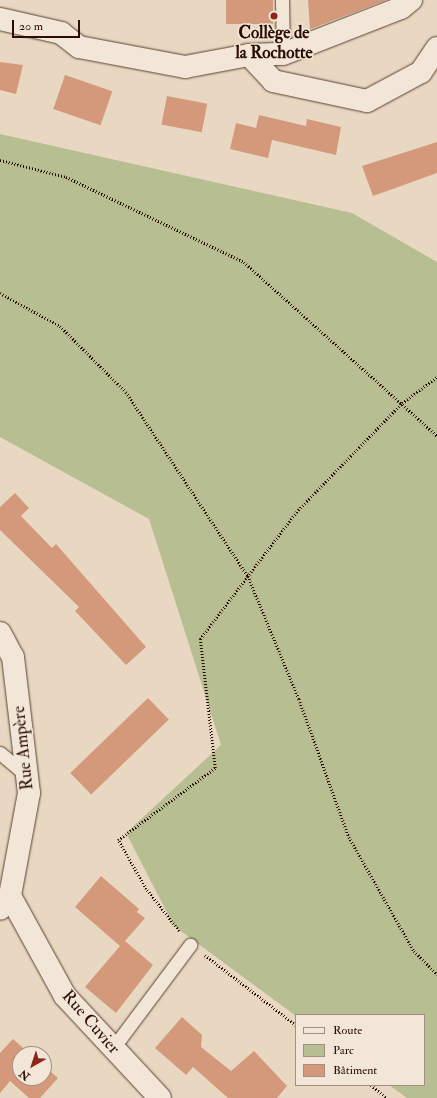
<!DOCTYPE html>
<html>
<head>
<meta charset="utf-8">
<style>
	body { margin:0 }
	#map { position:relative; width:437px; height:1098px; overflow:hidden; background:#e9d8c1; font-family:"IM FELL Double Pica",serif }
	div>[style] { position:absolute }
	.green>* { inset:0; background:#b7be92 }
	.building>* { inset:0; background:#d4997b; transform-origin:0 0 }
	.path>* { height:2.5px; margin-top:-1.25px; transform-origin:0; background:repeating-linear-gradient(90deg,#2c0d03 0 1px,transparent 0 3px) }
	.roads { filter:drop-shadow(0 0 1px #5b4032) drop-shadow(0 0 1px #5b4032) }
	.service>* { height:13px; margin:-6.5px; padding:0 6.5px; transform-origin:6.5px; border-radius:6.5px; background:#f1e6d7 }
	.minor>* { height:22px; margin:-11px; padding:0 11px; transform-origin:11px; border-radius:11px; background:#f1e6d7 }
	.dots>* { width:11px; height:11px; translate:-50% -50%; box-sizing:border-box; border:2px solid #f1e6d7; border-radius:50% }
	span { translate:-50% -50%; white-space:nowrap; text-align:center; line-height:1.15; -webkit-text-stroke:3px #f1e6d7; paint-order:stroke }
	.poi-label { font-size:17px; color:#2c0d03; font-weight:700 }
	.street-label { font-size:17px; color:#2c0d03 }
	.legend { position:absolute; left:295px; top:1014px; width:130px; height:72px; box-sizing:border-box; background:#f1e6d7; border:1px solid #a28f82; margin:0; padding:5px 7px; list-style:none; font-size:12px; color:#2c0d03 }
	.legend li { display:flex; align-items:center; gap:8px; height:20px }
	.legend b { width:20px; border:1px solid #a28f82 }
	.north { position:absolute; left:12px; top:1046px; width:40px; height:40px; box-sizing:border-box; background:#f1e6d7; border:1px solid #a28f82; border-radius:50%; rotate:219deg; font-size:11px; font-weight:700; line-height:16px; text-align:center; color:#2c0d03 }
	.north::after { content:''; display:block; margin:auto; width:14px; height:18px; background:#8f2418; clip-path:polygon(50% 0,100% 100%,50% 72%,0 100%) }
	.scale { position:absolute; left:12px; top:20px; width:68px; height:18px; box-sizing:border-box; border:2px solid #2c0d03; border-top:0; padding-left:5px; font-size:12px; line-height:14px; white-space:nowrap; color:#2c0d03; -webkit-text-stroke:3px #f1e6d7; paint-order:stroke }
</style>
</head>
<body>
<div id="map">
	<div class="green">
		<i style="clip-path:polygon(0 134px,352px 213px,437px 262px,437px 1098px,407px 1098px,389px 1085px,424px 1085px,424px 1015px,296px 1016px,174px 926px,126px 833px,221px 745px,149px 519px,0 437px)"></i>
	</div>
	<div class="building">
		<i style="left:226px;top:0;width:47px;height:24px"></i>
		<i style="clip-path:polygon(308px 0,386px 0,310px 29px)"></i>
		<i style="clip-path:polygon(0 62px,23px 65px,16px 94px,0 90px)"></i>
		<i style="left:65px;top:75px;width:50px;height:36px;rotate:19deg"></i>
		<i style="left:167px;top:96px;width:41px;height:29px;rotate:11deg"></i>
		<i style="clip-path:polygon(259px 115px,306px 126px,307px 119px,341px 127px,336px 155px,272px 140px,268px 158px,230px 149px,236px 123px,256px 128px)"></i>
		<i style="clip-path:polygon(437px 142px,437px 173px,373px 196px,362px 166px)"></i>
		<i style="clip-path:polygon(15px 493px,29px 508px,21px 516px,52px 548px,56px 544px,146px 647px,126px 665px,75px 611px,79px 607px,0 530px,0 507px)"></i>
		<i style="left:148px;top:698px;width:30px;height:108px;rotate:46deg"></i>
		<i style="clip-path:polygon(101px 876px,139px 909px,137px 912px,145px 918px,125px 941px,153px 965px,116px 1013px,85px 987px,120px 946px,75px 907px)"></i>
		<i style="clip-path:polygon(182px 1017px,202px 1035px,201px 1047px,231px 1071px,254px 1051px,287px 1086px,277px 1098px,228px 1098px,193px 1067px,186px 1075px,155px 1048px)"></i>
		<i style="clip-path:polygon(13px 1039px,30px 1054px,20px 1054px,20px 1078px,44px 1078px,44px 1066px,58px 1078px,40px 1098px,29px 1098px,10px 1081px,0 1093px,0 1053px)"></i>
	</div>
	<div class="path">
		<i style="left:0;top:160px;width:68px;rotate:14.4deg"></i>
		<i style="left:66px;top:177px;width:197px;rotate:25.5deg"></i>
		<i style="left:244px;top:262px;width:260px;rotate:42deg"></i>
		<i style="left:0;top:293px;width:68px;rotate:28.8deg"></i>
		<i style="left:60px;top:326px;width:93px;rotate:45deg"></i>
		<i style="left:126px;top:392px;width:221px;rotate:56.5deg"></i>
		<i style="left:248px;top:576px;width:133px;rotate:67.5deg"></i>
		<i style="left:299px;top:699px;width:147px;rotate:70.1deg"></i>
		<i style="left:349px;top:837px;width:131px;rotate:60.3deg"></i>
		<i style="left:414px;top:951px;width:33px;rotate:45deg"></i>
		<i style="left:179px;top:931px;width:53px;rotate:-128.2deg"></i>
		<i style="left:146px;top:889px;width:56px;rotate:-119.7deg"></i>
		<i style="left:118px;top:840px;width:121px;rotate:-36.6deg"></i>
		<i style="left:215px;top:768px;width:130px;rotate:-96.6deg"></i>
		<i style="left:200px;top:639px;width:162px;rotate:-52.8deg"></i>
		<i style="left:298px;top:510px;width:149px;rotate:-45.8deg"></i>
		<i style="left:402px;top:403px;width:44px;rotate:-36.6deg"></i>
		<i style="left:205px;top:955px;width:115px;rotate:37.6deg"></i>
		<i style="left:371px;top:1085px;width:21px;rotate:39deg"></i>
	</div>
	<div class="roads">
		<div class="service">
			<i style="left:282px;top:0;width:54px;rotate:88.9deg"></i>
			<i style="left:0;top:753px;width:35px;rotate:40deg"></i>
			<i style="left:113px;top:1048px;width:129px;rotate:-53.2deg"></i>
		</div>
		<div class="minor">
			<i style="left:0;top:19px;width:63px;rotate:12.9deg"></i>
			<i style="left:61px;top:33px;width:23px;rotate:38deg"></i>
			<i style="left:79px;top:47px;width:108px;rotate:10.7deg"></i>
			<i style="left:185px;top:67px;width:65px;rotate:-10.6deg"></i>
			<i style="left:249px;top:55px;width:34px;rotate:-2deg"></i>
			<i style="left:283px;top:54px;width:127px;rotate:-21.3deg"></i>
			<i style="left:401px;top:8px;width:13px;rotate:-39deg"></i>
			<i style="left:249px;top:55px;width:35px;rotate:47deg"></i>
			<i style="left:273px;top:81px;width:96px;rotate:12deg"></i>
			<i style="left:367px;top:101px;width:61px;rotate:-28.2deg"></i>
			<i style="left:421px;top:72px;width:29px;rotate:-56deg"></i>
			<i style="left:0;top:633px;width:27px;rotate:62deg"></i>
			<i style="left:13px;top:657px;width:137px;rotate:83.3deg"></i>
			<i style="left:29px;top:793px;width:105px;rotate:100.5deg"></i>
			<i style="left:10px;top:896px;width:16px;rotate:128deg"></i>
			<i style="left:10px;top:896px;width:114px;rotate:61.2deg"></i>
			<i style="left:65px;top:996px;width:139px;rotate:47deg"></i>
		</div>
	</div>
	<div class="dots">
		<i style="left:274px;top:16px;background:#8f2418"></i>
	</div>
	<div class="poi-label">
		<span style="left:274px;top:43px">Collège de<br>la Rochotte</span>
	</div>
	<div class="street-label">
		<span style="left:23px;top:748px;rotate:-96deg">Rue Ampère</span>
		<span style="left:91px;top:1022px;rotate:49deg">Rue Cuvier</span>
	</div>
	<ul class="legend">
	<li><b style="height:5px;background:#f1e6d7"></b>Route</li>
	<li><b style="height:11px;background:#b7be92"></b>Parc</li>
	<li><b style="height:11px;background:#d4997b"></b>Bâtiment</li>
	</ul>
	<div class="north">N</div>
	<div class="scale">20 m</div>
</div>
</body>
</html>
